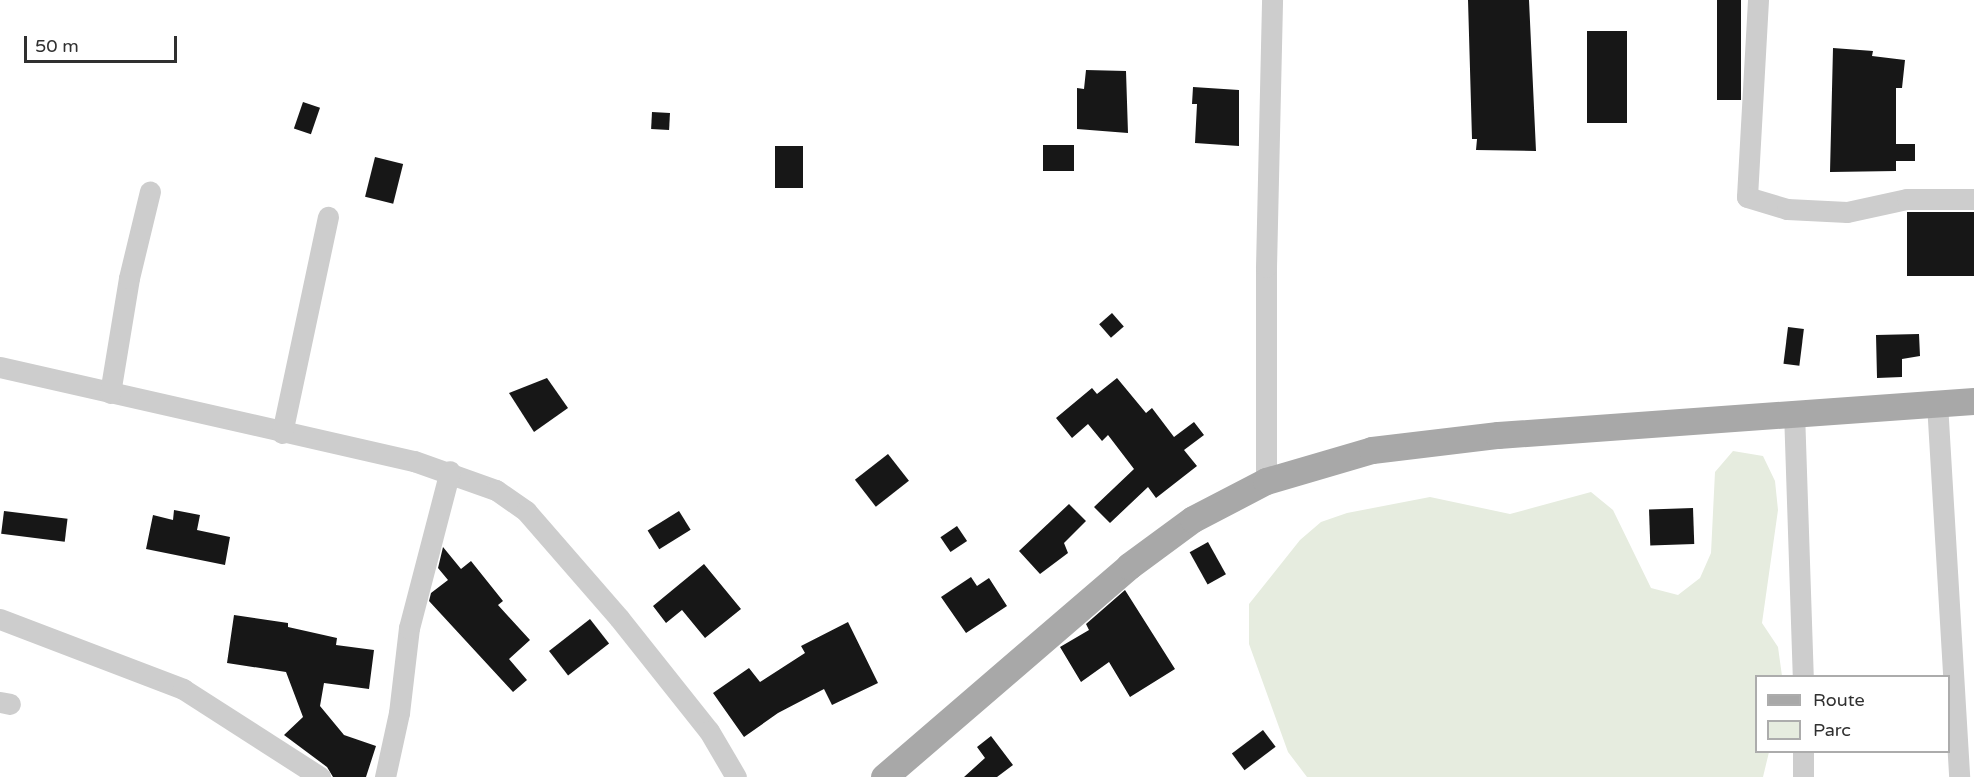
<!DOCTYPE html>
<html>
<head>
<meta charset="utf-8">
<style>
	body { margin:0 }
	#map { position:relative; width:1974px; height:777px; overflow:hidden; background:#fff; font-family:"Varela Round",sans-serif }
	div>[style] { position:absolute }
	.green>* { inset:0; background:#e6ecdf }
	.building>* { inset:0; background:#171717; transform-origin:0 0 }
	.minor>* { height:21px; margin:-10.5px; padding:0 10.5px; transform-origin:10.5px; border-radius:10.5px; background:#cdcdcd }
	.major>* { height:27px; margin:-13.5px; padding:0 13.5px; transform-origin:13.5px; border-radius:13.5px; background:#a8a8a8 }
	span { translate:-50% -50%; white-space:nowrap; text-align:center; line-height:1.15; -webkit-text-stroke:6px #fff; paint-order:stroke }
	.legend { position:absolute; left:1755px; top:675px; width:195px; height:78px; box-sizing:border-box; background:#fff; border:2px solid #acacac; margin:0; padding:8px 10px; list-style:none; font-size:18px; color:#303030 }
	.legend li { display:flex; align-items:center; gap:12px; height:30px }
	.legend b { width:30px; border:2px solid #acacac }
	.scale { position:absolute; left:24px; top:36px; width:153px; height:27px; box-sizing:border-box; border:3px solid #303030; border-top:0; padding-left:8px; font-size:18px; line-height:21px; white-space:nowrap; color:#303030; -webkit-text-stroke:4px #fff; paint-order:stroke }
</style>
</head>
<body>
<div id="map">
	<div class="green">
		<i style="clip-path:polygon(1733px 451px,1763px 456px,1775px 481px,1778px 510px,1762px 623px,1778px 647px,1782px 676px,1756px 676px,1756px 752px,1769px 752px,1763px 777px,1307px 777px,1288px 752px,1249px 644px,1249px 604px,1300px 540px,1321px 522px,1347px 513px,1430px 497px,1510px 514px,1591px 492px,1613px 510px,1651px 588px,1678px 595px,1700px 578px,1711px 553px,1715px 472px)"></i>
	</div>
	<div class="building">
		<i style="clip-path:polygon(1468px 0,1529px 0,1536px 151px,1476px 150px,1477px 139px,1472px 139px)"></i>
		<i style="left:1717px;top:0;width:24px;height:100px"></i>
		<i style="left:1587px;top:31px;width:40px;height:92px"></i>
		<i style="clip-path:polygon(1833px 48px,1873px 51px,1872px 56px,1905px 60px,1902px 88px,1896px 88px,1896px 144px,1915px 144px,1915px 161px,1896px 161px,1896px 171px,1830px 172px)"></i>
		<i style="clip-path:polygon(1086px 70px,1126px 71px,1128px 133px,1077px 129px,1077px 88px,1084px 89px)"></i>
		<i style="clip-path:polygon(1193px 87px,1239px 90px,1239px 146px,1195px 143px,1197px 104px,1192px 104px)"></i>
		<i style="left:303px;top:102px;width:18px;height:28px;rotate:19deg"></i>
		<i style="left:652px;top:112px;width:18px;height:17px;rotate:3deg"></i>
		<i style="left:1043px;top:145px;width:31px;height:26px"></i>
		<i style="left:775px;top:146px;width:28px;height:42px"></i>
		<i style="left:375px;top:157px;width:29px;height:41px;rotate:14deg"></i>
		<i style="left:1907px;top:212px;width:67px;height:64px"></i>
		<i style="left:1112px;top:313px;width:18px;height:17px;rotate:49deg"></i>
		<i style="left:1788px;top:327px;width:16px;height:37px;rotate:7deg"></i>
		<i style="clip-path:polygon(1919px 334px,1920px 356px,1902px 359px,1902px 377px,1877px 378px,1876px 335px)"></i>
		<i style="clip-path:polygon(547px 378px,568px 408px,534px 432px,509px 393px)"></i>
		<i style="clip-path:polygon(1117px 378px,1146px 413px,1152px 408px,1174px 437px,1194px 422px,1204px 435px,1184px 450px,1197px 466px,1156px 498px,1148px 487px,1110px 523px,1094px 507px,1134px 469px,1108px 435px,1102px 441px,1088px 424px,1072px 438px,1056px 418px,1092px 388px,1097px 394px)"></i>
		<i style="left:888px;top:454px;width:34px;height:42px;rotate:52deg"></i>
		<i style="clip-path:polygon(1069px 504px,1086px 521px,1064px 543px,1068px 553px,1040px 574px,1019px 551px)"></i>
		<i style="left:1693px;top:508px;width:36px;height:44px;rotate:88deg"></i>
		<i style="clip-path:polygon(174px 510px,200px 515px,197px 530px,230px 537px,225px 565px,146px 549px,153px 515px,173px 520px)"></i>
		<i style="left:4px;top:511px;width:64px;height:23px;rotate:7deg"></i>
		<i style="left:679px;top:511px;width:22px;height:37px;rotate:58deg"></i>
		<i style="left:957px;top:526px;width:18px;height:20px;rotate:56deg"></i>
		<i style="left:1208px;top:542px;width:37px;height:21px;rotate:61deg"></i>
		<i style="clip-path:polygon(443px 547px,461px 569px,471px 561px,503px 601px,498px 605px,530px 640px,509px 659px,527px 680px,513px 692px,429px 601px,431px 593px,448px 580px,438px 568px)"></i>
		<i style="clip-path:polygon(704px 564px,741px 609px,705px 638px,682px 610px,666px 623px,653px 606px)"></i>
		<i style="clip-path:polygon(971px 577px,977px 586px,989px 578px,1007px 606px,966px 633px,941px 597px)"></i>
		<i style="clip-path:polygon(1125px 590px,1175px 669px,1130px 697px,1109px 662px,1081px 682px,1060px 647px,1089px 630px,1086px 624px)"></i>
		<i style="clip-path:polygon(234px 615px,288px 623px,288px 627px,337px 638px,336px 645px,374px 650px,369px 689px,324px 683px,320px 706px,344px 735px,376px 746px,366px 777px,333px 777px,327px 767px,284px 735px,303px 717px,286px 672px,227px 663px)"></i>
		<i style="left:590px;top:619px;width:31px;height:52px;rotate:52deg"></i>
		<i style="clip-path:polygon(848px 622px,878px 683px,832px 705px,824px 689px,778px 713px,744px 737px,713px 693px,749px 668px,760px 682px,805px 653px,801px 646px)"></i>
		<i style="left:1263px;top:730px;width:21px;height:39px;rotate:53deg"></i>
		<i style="clip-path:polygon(991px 736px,1013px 765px,997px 777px,964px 777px,985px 758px,977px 747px)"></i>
	</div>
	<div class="minor">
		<i style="left:1758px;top:0;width:197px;rotate:93.2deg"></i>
		<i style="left:1747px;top:197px;width:42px;rotate:16.7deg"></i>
		<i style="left:1787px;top:209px;width:60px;rotate:2.9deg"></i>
		<i style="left:1847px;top:212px;width:61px;rotate:-12.2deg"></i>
		<i style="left:1907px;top:199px;width:67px"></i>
		<i style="left:0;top:367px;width:425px;rotate:12.8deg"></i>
		<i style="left:414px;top:461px;width:87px;rotate:19.5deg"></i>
		<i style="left:496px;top:490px;width:37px;rotate:35deg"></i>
		<i style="left:526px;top:511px;width:142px;rotate:49deg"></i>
		<i style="left:619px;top:618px;width:144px;rotate:51.5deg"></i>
		<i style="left:709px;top:731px;width:53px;rotate:59.6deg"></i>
		<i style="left:110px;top:393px;width:117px;rotate:-80.6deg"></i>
		<i style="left:129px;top:278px;width:89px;rotate:-76.4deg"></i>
		<i style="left:1937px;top:403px;width:375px;rotate:86.6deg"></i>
		<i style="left:1794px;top:411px;width:265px;rotate:88.1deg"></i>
		<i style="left:282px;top:433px;width:221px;rotate:-78deg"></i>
		<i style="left:1266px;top:481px;width:214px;rotate:-90deg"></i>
		<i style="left:1266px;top:267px;width:267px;rotate:-88.7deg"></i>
		<i style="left:0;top:619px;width:196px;rotate:20.9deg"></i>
		<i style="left:183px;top:689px;width:163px;rotate:32.7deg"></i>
		<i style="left:0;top:702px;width:10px;rotate:11deg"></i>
		<i style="left:1803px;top:752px;width:25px;rotate:90deg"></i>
		<i style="left:385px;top:777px;width:66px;rotate:-77.7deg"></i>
		<i style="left:399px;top:713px;width:86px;rotate:-83.3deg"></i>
		<i style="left:409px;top:628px;width:162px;rotate:-75.4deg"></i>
	</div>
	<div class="major">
		<i style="left:884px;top:777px;width:323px;rotate:-40.7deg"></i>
		<i style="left:1129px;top:566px;width:79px;rotate:-36.3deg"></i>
		<i style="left:1193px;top:519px;width:82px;rotate:-27.5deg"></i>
		<i style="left:1266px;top:481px;width:110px;rotate:-16.3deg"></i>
		<i style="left:1372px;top:450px;width:127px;rotate:-6.8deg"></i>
		<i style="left:1498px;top:435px;width:477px;rotate:-4.1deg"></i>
	</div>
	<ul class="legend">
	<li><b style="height:8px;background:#a8a8a8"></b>Route</li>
	<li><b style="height:16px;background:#e6ecdf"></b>Parc</li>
	</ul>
	<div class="scale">50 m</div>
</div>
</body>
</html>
